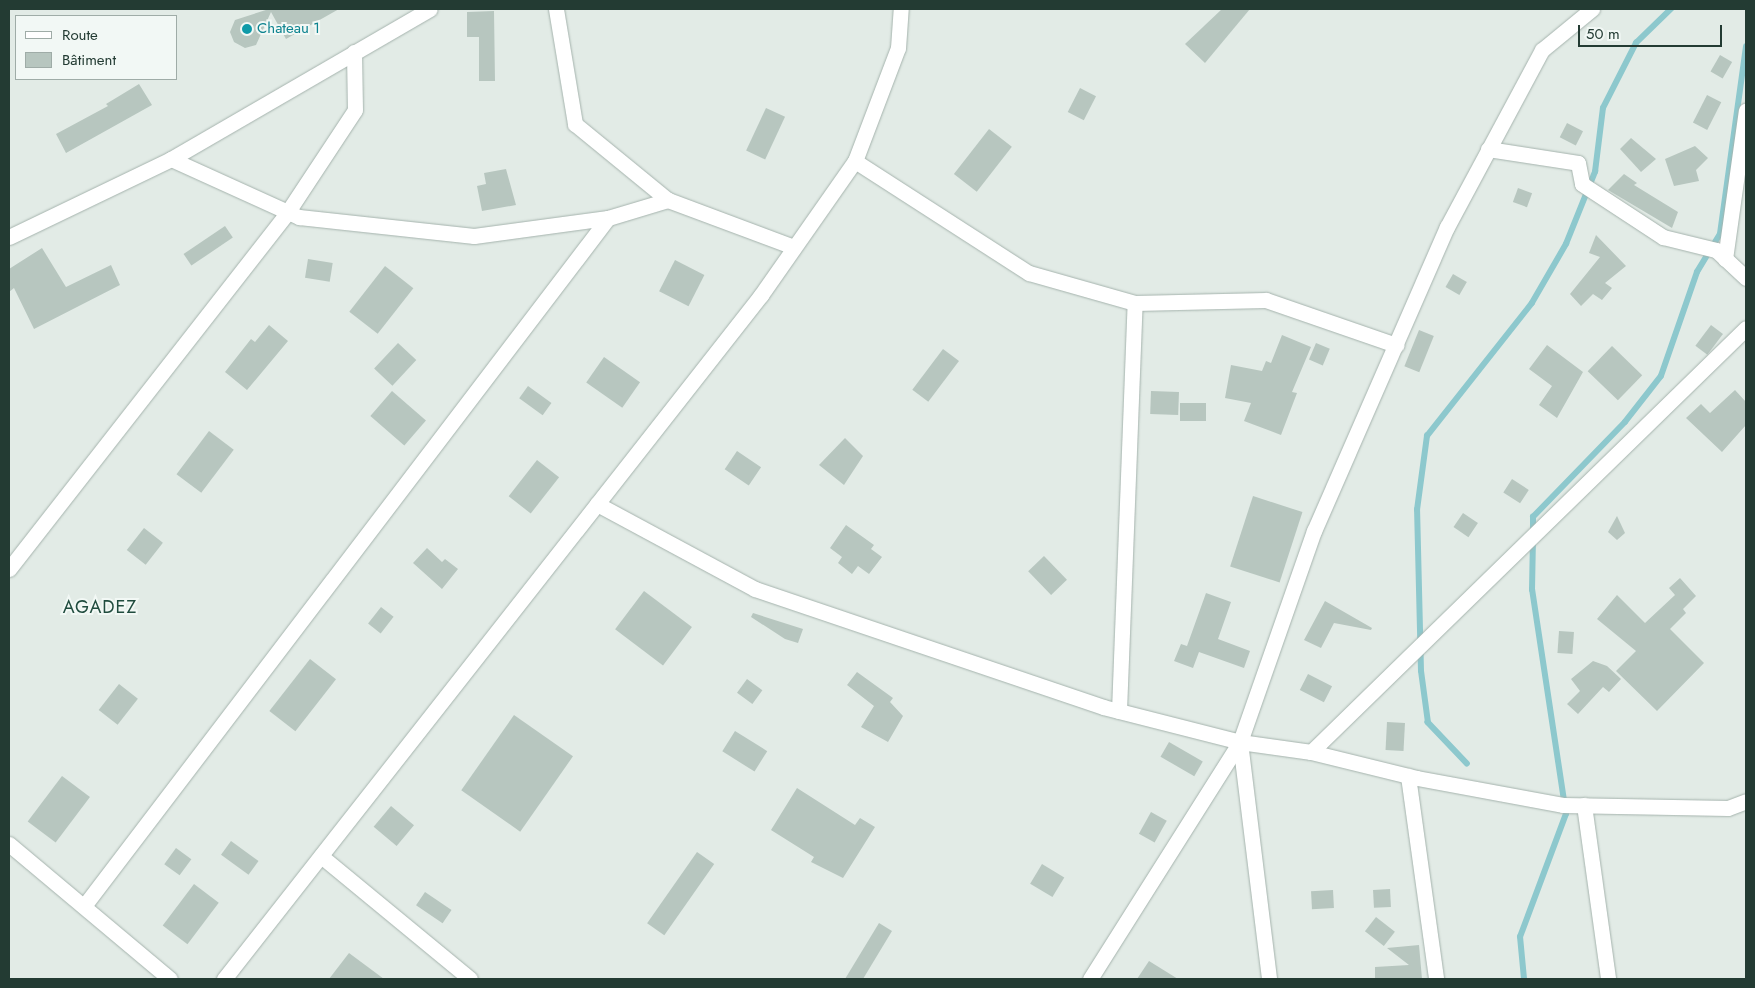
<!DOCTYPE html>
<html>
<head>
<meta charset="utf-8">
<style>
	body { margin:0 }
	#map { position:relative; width:1755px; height:988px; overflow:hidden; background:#e2ebe6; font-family:Jost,sans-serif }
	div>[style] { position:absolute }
	.stream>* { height:5.5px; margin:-2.75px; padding:0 2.75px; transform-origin:2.75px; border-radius:2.75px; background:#8dc8cd }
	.building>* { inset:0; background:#b7c6bf; transform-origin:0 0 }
	.roads { filter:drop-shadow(0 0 1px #a5b3ad) drop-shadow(0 0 1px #a5b3ad) }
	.street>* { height:15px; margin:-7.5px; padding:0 7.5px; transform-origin:7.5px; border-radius:7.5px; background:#fff }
	.secondary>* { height:15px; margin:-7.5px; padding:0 7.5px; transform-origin:7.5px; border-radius:7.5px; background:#fff }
	.dots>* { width:14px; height:14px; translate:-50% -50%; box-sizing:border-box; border:2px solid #f2f8f5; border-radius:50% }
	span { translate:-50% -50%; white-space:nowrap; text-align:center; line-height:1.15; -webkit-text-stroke:4px #f2f8f5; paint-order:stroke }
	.culture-label { font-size:15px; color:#0d838f }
	.left { translate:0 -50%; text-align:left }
	.quarter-label { font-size:18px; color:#204c3e; letter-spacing:1px }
	.frame { position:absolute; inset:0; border:10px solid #233b33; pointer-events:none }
	.legend { position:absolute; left:15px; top:15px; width:162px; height:65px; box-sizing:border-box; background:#f2f8f5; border:1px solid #9faca7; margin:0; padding:6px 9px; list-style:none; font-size:15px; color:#233b33 }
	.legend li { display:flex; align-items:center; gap:10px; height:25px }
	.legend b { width:25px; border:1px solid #9faca7 }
	.scale { position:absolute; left:1578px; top:25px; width:144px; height:22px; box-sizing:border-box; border:2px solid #233b33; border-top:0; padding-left:6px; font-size:15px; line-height:18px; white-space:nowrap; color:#233b33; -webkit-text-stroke:4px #f2f8f5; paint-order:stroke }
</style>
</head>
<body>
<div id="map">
	<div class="stream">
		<i style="left:1533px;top:531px;width:14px;rotate:-90deg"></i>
		<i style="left:1533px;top:517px;width:132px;rotate:-45.9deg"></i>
		<i style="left:1625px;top:422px;width:58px;rotate:-52deg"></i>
		<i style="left:1661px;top:376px;width:110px;rotate:-70.9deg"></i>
		<i style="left:1697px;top:272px;width:44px;rotate:-58.8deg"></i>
		<i style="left:1720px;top:234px;width:189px;rotate:-82.1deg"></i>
		<i style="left:1467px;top:764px;width:57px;rotate:-133.6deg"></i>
		<i style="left:1428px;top:723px;width:52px;rotate:-97.7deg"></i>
		<i style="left:1421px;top:671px;width:161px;rotate:-91.4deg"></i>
		<i style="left:1417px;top:510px;width:75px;rotate:-82.3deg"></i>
		<i style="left:1427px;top:436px;width:169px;rotate:-51.7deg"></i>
		<i style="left:1532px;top:303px;width:68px;rotate:-60deg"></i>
		<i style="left:1566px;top:244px;width:78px;rotate:-68.1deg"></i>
		<i style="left:1595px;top:172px;width:64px;rotate:-82.9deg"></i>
		<i style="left:1603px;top:108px;width:73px;rotate:-63.1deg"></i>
		<i style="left:1636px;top:43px;width:49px;rotate:-44.2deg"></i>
		<i style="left:1524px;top:979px;width:42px;rotate:-95.4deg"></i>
		<i style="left:1520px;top:937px;width:131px;rotate:-69.5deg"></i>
		<i style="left:1566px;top:814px;width:227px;rotate:-98.6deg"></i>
		<i style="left:1532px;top:590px;width:50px;rotate:-88.9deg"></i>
	</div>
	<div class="building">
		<i style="clip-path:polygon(269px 9px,339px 9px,286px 39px,271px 12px,256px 45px,245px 48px,234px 42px,230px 32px,235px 20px)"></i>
		<i style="clip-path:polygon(1222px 9px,1250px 9px,1205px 63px,1185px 44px)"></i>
		<i style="clip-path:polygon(494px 11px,495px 81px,479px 81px,479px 37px,467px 37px,467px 12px)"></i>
		<i style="left:1720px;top:55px;width:14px;height:19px;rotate:30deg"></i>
		<i style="clip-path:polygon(139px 84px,152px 105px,66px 153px,56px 134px,108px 106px,106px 104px)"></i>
		<i style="left:1080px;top:88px;width:18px;height:27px;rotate:27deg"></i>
		<i style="left:1707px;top:95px;width:16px;height:31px;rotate:27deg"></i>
		<i style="left:766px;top:108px;width:21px;height:47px;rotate:25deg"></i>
		<i style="left:1567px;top:123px;width:18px;height:16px;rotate:27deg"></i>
		<i style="left:989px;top:129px;width:29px;height:57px;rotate:38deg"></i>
		<i style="clip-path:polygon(1631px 138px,1656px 159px,1641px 172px,1620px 149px)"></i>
		<i style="clip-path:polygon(1695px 146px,1708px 158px,1696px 170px,1699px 181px,1674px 186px,1665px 159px)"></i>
		<i style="clip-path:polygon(506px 169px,516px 205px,482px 211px,477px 186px,486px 184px,484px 173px)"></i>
		<i style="clip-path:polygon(1624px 174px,1637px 183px,1634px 185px,1678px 212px,1672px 228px,1608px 190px)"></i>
		<i style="left:1518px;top:188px;width:15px;height:15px;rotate:20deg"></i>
		<i style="left:225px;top:226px;width:14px;height:50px;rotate:56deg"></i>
		<i style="clip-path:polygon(1596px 235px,1626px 266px,1605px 283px,1612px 288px,1602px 300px,1593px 294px,1581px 306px,1570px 294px,1600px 257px,1589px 253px)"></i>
		<i style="clip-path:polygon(42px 248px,66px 287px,111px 265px,120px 285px,34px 329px,14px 288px,9px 292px,9px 269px)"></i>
		<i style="left:308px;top:259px;width:25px;height:19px;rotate:9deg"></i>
		<i style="left:675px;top:260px;width:33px;height:35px;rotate:27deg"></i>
		<i style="left:385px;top:266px;width:36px;height:58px;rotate:38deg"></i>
		<i style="left:1453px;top:274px;width:16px;height:15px;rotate:30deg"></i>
		<i style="clip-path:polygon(269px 325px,288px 341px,247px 390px,225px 372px,251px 339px,255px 342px)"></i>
		<i style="left:1711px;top:325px;width:15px;height:26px;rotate:37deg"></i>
		<i style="left:1419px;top:330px;width:16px;height:39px;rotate:22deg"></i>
		<i style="clip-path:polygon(1282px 335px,1311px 347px,1292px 392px,1297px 393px,1281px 435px,1244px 421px,1251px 403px,1225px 398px,1231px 365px,1262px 371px,1266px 361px,1271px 363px)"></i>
		<i style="left:398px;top:343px;width:25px;height:35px;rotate:43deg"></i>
		<i style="left:1316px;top:343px;width:15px;height:18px;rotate:23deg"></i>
		<i style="clip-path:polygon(1547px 345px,1583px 372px,1557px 418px,1539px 405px,1552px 386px,1529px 369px)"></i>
		<i style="left:1612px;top:346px;width:42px;height:35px;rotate:44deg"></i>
		<i style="left:943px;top:349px;width:20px;height:51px;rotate:37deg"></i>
		<i style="left:604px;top:357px;width:44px;height:31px;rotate:35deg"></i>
		<i style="left:528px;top:386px;width:29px;height:15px;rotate:36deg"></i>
		<i style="clip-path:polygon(1735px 390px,1746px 402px,1746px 425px,1722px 452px,1686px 418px,1701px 404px,1710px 413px)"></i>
		<i style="left:392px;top:391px;width:45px;height:33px;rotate:41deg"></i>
		<i style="left:1151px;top:391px;width:28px;height:23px;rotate:2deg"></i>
		<i style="left:1180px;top:403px;width:26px;height:18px"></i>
		<i style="left:209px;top:431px;width:31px;height:54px;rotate:37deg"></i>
		<i style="clip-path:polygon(845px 438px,863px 456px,844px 485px,819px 465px)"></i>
		<i style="left:737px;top:451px;width:29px;height:22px;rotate:34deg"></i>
		<i style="left:537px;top:460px;width:28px;height:46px;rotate:38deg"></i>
		<i style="left:1512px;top:479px;width:20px;height:16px;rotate:33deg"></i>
		<i style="left:1253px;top:496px;width:52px;height:74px;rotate:18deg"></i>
		<i style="left:1463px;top:513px;width:18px;height:17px;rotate:34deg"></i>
		<i style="clip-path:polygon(1617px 516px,1625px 533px,1617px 540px,1608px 532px)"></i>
		<i style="clip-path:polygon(846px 525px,874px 545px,871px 549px,882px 557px,869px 574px,858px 566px,852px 574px,838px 563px,842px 557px,830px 548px)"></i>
		<i style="left:144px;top:528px;width:24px;height:28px;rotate:38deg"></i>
		<i style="clip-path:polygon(427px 548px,442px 562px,445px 559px,458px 569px,442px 589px,413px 563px)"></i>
		<i style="left:1044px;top:556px;width:33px;height:22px;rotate:46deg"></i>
		<i style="clip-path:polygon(1680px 578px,1696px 596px,1683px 609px,1686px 613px,1670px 629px,1704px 663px,1657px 711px,1616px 671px,1636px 651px,1597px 619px,1617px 595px,1645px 623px,1675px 595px,1669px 588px)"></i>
		<i style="left:644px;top:591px;width:60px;height:48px;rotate:37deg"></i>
		<i style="clip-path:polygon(1206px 593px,1231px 602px,1218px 639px,1250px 651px,1244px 668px,1199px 652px,1193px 668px,1174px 661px,1181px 644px,1187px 646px)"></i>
		<i style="clip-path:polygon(1325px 601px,1372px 628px,1371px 630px,1334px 623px,1321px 648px,1304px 640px)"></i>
		<i style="left:381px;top:607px;width:16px;height:21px;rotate:38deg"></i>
		<i style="clip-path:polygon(753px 613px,803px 629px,798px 643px,785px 639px,751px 617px)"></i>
		<i style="left:1559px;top:631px;width:15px;height:22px;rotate:4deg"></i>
		<i style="left:310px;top:659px;width:33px;height:66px;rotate:38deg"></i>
		<i style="clip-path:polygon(1593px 661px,1607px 666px,1621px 679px,1609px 692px,1603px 687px,1578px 714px,1567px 704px,1580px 691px,1571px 679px)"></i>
		<i style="clip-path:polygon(857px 672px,893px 698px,890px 702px,903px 716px,888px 742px,861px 727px,874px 706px,847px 685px)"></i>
		<i style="left:1308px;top:674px;width:27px;height:18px;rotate:27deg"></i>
		<i style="left:747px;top:679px;width:19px;height:17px;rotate:36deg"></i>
		<i style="left:119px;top:684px;width:24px;height:33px;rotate:38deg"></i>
		<i style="left:514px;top:715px;width:72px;height:92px;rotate:35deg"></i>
		<i style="left:1387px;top:722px;width:18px;height:28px;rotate:3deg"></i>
		<i style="left:735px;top:731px;width:38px;height:24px;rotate:32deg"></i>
		<i style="left:1169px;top:742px;width:39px;height:17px;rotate:30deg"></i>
		<i style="left:62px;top:776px;width:35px;height:57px;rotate:37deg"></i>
		<i style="clip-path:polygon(797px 788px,855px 825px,860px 818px,875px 827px,843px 878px,811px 862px,814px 857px,771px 830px)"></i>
		<i style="left:391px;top:806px;width:30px;height:27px;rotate:40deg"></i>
		<i style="left:1151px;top:812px;width:18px;height:25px;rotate:29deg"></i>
		<i style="left:231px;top:841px;width:34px;height:17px;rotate:36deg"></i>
		<i style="left:176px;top:848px;width:19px;height:20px;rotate:36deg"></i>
		<i style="left:697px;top:852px;width:21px;height:87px;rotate:35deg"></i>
		<i style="left:1042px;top:864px;width:26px;height:23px;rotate:31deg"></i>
		<i style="left:194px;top:884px;width:31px;height:52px;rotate:37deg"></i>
		<i style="left:1390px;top:889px;width:18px;height:17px;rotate:87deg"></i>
		<i style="left:1333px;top:890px;width:18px;height:22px;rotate:87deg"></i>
		<i style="left:425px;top:892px;width:32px;height:16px;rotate:34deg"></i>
		<i style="left:1376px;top:917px;width:24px;height:18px;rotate:38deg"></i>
		<i style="clip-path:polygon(879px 923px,892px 931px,863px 979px,845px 979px)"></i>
		<i style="clip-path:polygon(1419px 945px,1422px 979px,1375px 979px,1375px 967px,1409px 965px,1387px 948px)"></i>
		<i style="clip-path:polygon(349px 953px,384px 979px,329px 979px)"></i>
		<i style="clip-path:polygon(1149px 961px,1178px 979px,1137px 979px)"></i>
	</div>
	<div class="roads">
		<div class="street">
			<i style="left:556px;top:9px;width:117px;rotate:80.6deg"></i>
			<i style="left:575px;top:124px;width:120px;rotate:39.3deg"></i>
			<i style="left:668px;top:200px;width:134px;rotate:20.5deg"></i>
			<i style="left:1488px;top:149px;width:91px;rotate:8.8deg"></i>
			<i style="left:1578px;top:163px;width:21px;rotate:79deg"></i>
			<i style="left:1582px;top:184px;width:97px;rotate:33.2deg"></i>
			<i style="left:1663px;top:237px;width:55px;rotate:13.8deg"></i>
			<i style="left:1716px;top:250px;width:41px;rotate:43deg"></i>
			<i style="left:171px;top:159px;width:141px;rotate:24.4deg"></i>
			<i style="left:299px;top:217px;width:176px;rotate:6.2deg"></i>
			<i style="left:474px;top:236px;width:135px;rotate:-7.7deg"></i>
			<i style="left:608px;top:218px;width:63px;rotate:-16.7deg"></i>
			<i style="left:855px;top:161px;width:207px;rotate:32.8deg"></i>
			<i style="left:1029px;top:273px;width:110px;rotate:15.8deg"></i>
			<i style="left:1135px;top:303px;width:131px;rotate:-1.3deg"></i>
			<i style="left:1266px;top:300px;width:138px;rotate:19.1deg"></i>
			<i style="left:9px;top:237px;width:180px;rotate:-25.7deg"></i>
			<i style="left:171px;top:159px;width:299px;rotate:-30.1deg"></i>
			<i style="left:1725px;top:259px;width:150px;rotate:-82deg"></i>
			<i style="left:597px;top:504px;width:179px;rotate:28.3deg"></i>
			<i style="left:755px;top:589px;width:367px;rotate:18.7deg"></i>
			<i style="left:1103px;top:707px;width:141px;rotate:14.3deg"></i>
			<i style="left:1240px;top:742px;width:72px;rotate:8deg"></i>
			<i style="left:1311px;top:752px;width:109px;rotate:13.8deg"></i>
			<i style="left:1417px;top:778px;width:148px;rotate:10.5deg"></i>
			<i style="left:1563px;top:805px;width:165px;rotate:1deg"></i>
			<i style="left:1728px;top:808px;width:19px;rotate:-21deg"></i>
			<i style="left:9px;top:569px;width:452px;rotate:-52deg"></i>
			<i style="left:287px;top:213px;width:123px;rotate:-56.6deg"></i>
			<i style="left:355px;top:110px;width:58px;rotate:-91deg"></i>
			<i style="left:1119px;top:711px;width:408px;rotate:-87.8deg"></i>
			<i style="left:1240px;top:742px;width:239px;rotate:83deg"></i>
			<i style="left:1311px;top:752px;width:607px;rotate:-44.27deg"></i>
			<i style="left:1408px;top:776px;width:205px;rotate:82.1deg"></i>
			<i style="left:1584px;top:805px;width:176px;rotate:82.1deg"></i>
			<i style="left:9px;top:844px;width:210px;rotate:40deg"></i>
			<i style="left:321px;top:856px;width:193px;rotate:39.5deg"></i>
			<i style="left:84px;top:906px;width:865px;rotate:-52.71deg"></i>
			<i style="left:1090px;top:979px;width:280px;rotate:-57.7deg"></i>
			<i style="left:1240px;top:742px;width:224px;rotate:-70.7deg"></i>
			<i style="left:1314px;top:531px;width:332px;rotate:-66.4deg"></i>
			<i style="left:1447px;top:227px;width:201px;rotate:-61.8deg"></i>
			<i style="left:1542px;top:50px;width:65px;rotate:-39.4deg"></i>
		</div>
		<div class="secondary">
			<i style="left:224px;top:979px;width:870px;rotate:-51.86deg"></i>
			<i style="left:761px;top:295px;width:164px;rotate:-55deg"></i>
			<i style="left:855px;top:161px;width:121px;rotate:-69.2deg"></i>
			<i style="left:898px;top:48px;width:39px;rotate:-86deg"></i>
		</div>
	</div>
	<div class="dots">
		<i style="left:247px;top:29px;background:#0f9aa8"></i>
	</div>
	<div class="culture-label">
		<span class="left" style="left:257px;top:29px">Chateau 1</span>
	</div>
	<div class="quarter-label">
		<span style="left:100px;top:607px">AGADEZ</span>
	</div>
	<div class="frame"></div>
	<ul class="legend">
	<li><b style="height:6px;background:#fff"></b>Route</li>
	<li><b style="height:14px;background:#b7c6bf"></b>Bâtiment</li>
	</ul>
	<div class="scale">50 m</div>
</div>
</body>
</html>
